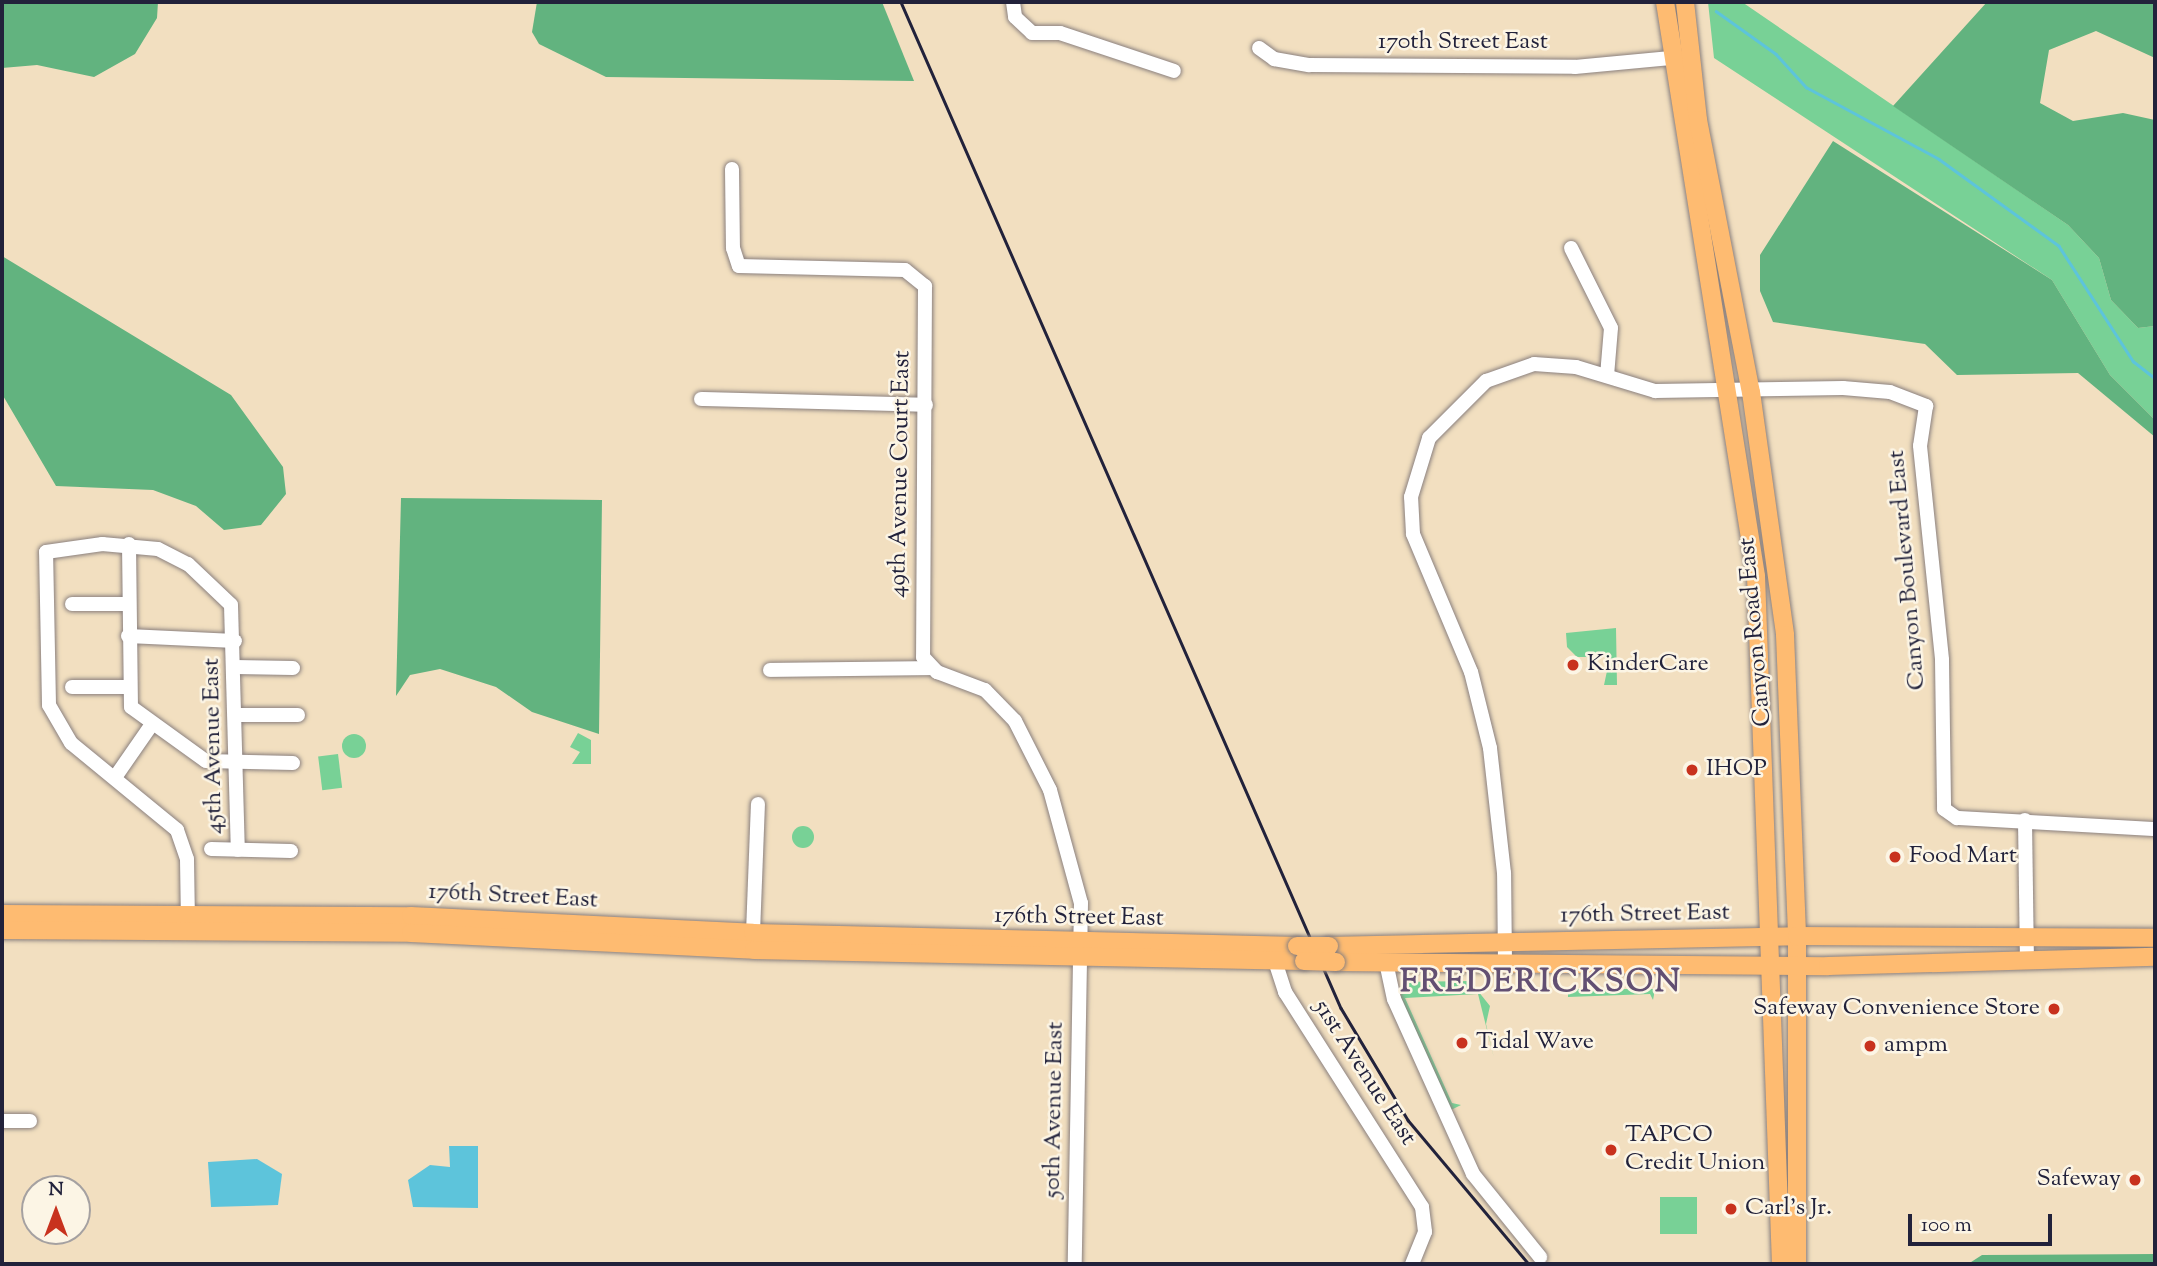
<!DOCTYPE html>
<html>
<head>
<meta charset="utf-8">
<style>
	body { margin:0 }
	#map { position:relative; width:2157px; height:1266px; overflow:hidden; background:#f2dfc0; font-family:"Sorts Mill Goudy",serif }
	div>[style] { position:absolute }
	.green>* { inset:0; background:#78d196; transform-origin:0 0 }
	.round { border-radius:50% }
	.forest>* { inset:0; background:#62b37f }
	.water>* { inset:0; background:#5dc4db }
	.stream>* { height:2.5px; margin:-1.25px; padding:0 1.25px; transform-origin:1.25px; border-radius:1.25px; background:#5dc4db }
	.roads { filter:drop-shadow(0 0 2px #8a807e) drop-shadow(0 0 2px #8a807e) }
	.minor>* { height:14px; margin:-7px; padding:0 7px; transform-origin:7px; border-radius:7px; background:#fff }
	.major>* { height:18px; margin:-9px; padding:0 9px; transform-origin:9px; border-radius:9px; background:#febb71 }
	.rail>* { height:2.5px; margin:-1.25px; padding:0 1.25px; transform-origin:1.25px; border-radius:1.25px; background:#22223b }
	.bridges { filter:drop-shadow(0 0 2px #8a807e) drop-shadow(0 0 2px #8a807e) }
	.major-bridge>* { height:18px; margin:-9px; padding:0 9px; transform-origin:9px; border-radius:9px; background:#febb71 }
	.dots>* { width:19px; height:19px; translate:-50% -50%; box-sizing:border-box; border:4px solid #fcf5e5; border-radius:50% }
	span { translate:-50% -50%; white-space:nowrap; text-align:center; line-height:1.15; -webkit-text-stroke:5px #fcf5e5; paint-order:stroke }
	.street-label { font-size:24px; color:#22223b }
	.poi-label { font-size:24px; color:#22223b }
	.left { translate:0 -50%; text-align:left }
	.right { translate:-100% -50%; text-align:right }
	.district-label { font-size:32px; color:#624f72; font-weight:700; letter-spacing:2px }
	.frame { position:absolute; inset:0; border:4px solid #22223b; pointer-events:none }
	.north { position:absolute; left:21px; top:1175px; width:70px; height:70px; box-sizing:border-box; background:#fcf5e5; border:2px solid #a5a1a1; border-radius:50%; rotate:0deg; font-size:19px; font-weight:700; line-height:28px; text-align:center; color:#22223b }
	.north::after { content:''; display:block; margin:auto; width:24px; height:32px; background:#c8321e; clip-path:polygon(50% 0,100% 100%,50% 72%,0 100%) }
	.scale { position:absolute; left:1908px; top:1214px; width:144px; height:32px; box-sizing:border-box; border:4px solid #22223b; border-top:0; padding-left:9px; font-size:21px; line-height:24px; white-space:nowrap; color:#22223b; -webkit-text-stroke:5px #fcf5e5; paint-order:stroke }
</style>
</head>
<body>
<div id="map">
	<div class="green">
		<i style="clip-path:polygon(1708px 2px,1742px 2px,2068px 225px,2099px 258px,2111px 300px,2138px 328px,2155px 326px,2155px 420px,2110px 375px,2052px 280px,1714px 58px)"></i>
		<i style="clip-path:polygon(1616px 628px,1617px 685px,1604px 685px,1610px 657px,1577px 657px,1567px 647px,1566px 633px)"></i>
		<i style="clip-path:polygon(578px 733px,591px 740px,591px 764px,572px 764px,580px 752px,570px 747px)"></i>
		<i class="round" style="left:342px;top:734px;width:24px;height:24px"></i>
		<i style="left:338px;top:754px;width:34px;height:20px;rotate:83deg"></i>
		<i class="round" style="left:792px;top:826px;width:22px;height:22px"></i>
		<i style="clip-path:polygon(1470px 981px,1490px 1006px,1486px 1024px,1494px 1058px,1478px 994px,1405px 998px,1452px 1103px,1461px 1105px,1451px 1110px,1401px 1002px,1401px 982px)"></i>
		<i style="clip-path:polygon(1568px 989px,1654px 989px,1654px 995px,1653px 1000px,1650px 994px,1568px 997px)"></i>
		<i style="left:1660px;top:1197px;width:37px;height:37px"></i>
	</div>
	<div class="forest">
		<i style="clip-path:polygon(2px 2px,158px 2px,157px 18px,135px 54px,94px 77px,37px 65px,2px 68px)"></i>
		<i style="clip-path:polygon(537px 2px,882px 2px,914px 81px,606px 77px,539px 44px,532px 32px)"></i>
		<i style="clip-path:polygon(1987px 2px,2155px 2px,2155px 58px,2096px 31px,2049px 50px,2040px 103px,2073px 121px,2123px 113px,2155px 120px,2155px 326px,2138px 328px,2111px 300px,2099px 258px,2068px 225px,1893px 106px)"></i>
		<i style="clip-path:polygon(1833px 141px,2052px 280px,2110px 375px,2155px 420px,2155px 437px,2078px 373px,1957px 375px,1925px 344px,1773px 322px,1760px 291px,1760px 255px)"></i>
		<i style="clip-path:polygon(2px 256px,231px 395px,283px 467px,286px 494px,261px 525px,224px 530px,196px 506px,153px 490px,56px 486px,2px 394px)"></i>
		<i style="clip-path:polygon(401px 498px,602px 500px,599px 734px,532px 712px,496px 687px,440px 669px,410px 675px,396px 696px)"></i>
		<i style="clip-path:polygon(2155px 1254px,2155px 1264px,1968px 1264px,1982px 1255px)"></i>
	</div>
	<div class="water">
		<i style="clip-path:polygon(449px 1146px,478px 1146px,478px 1208px,413px 1207px,408px 1180px,430px 1165px,450px 1167px)"></i>
		<i style="clip-path:polygon(257px 1159px,282px 1174px,278px 1205px,211px 1207px,208px 1162px)"></i>
	</div>
	<div class="stream">
		<i style="left:1716px;top:11px;width:74px;rotate:35.6deg"></i>
		<i style="left:1776px;top:54px;width:45px;rotate:47.7deg"></i>
		<i style="left:1806px;top:87px;width:151px;rotate:28.4deg"></i>
		<i style="left:1939px;top:159px;width:148px;rotate:35.9deg"></i>
		<i style="left:2059px;top:246px;width:137px;rotate:57.2deg"></i>
		<i style="left:2133px;top:361px;width:28px;rotate:38deg"></i>
	</div>
	<div class="roads">
		<div class="minor">
			<i style="left:1013px;top:2px;width:15px;rotate:82deg"></i>
			<i style="left:1015px;top:17px;width:23px;rotate:43deg"></i>
			<i style="left:1032px;top:33px;width:28px"></i>
			<i style="left:1060px;top:33px;width:120px;rotate:18.4deg"></i>
			<i style="left:1259px;top:48px;width:19px;rotate:36deg"></i>
			<i style="left:1274px;top:59px;width:36px;rotate:10deg"></i>
			<i style="left:1309px;top:65px;width:266px;rotate:0.4deg"></i>
			<i style="left:1575px;top:67px;width:96px;rotate:-5.4deg"></i>
			<i style="left:732px;top:169px;width:79px;rotate:89.3deg"></i>
			<i style="left:733px;top:248px;width:19px;rotate:72deg"></i>
			<i style="left:739px;top:266px;width:166px;rotate:1.4deg"></i>
			<i style="left:905px;top:270px;width:26px;rotate:39deg"></i>
			<i style="left:925px;top:286px;width:371px;rotate:90.3deg"></i>
			<i style="left:923px;top:657px;width:21px;rotate:47deg"></i>
			<i style="left:937px;top:672px;width:51px;rotate:20.6deg"></i>
			<i style="left:985px;top:690px;width:43px;rotate:45.9deg"></i>
			<i style="left:1015px;top:721px;width:77px;rotate:63.1deg"></i>
			<i style="left:1050px;top:790px;width:117px;rotate:74.7deg"></i>
			<i style="left:1081px;top:903px;width:361px;rotate:91deg"></i>
			<i style="left:1571px;top:248px;width:89px;rotate:63.4deg"></i>
			<i style="left:1611px;top:328px;width:48px;rotate:94.8deg"></i>
			<i style="left:701px;top:399px;width:225px;rotate:1.5deg"></i>
			<i style="left:129px;top:544px;width:163px;rotate:89.3deg"></i>
			<i style="left:131px;top:707px;width:92px;rotate:35.8deg"></i>
			<i style="left:206px;top:761px;width:87px;rotate:1.3deg"></i>
			<i style="left:72px;top:604px;width:56px"></i>
			<i style="left:128px;top:636px;width:107px;rotate:2.7deg"></i>
			<i style="left:235px;top:667px;width:58px;rotate:1deg"></i>
			<i style="left:770px;top:670px;width:161px;rotate:-0.7deg"></i>
			<i style="left:72px;top:687px;width:55px"></i>
			<i style="left:235px;top:715px;width:63px"></i>
			<i style="left:116px;top:776px;width:63px;rotate:-55.3deg"></i>
			<i style="left:2025px;top:820px;width:140px;rotate:89.2deg"></i>
			<i style="left:211px;top:849px;width:80px;rotate:1.4deg"></i>
			<i style="left:188px;top:923px;width:64px;rotate:-90.9deg"></i>
			<i style="left:187px;top:859px;width:31px;rotate:-109deg"></i>
			<i style="left:177px;top:830px;width:137px;rotate:-140.6deg"></i>
			<i style="left:71px;top:743px;width:44px;rotate:-120.1deg"></i>
			<i style="left:49px;top:705px;width:153px;rotate:-91.1deg"></i>
			<i style="left:46px;top:552px;width:57px;rotate:-8.1deg"></i>
			<i style="left:102px;top:544px;width:56px;rotate:5.1deg"></i>
			<i style="left:158px;top:549px;width:34px;rotate:27deg"></i>
			<i style="left:188px;top:564px;width:59px;rotate:43.6deg"></i>
			<i style="left:231px;top:605px;width:245px;rotate:88.4deg"></i>
			<i style="left:753px;top:933px;width:129px;rotate:-87.8deg"></i>
			<i style="left:1275px;top:961px;width:33px;rotate:72deg"></i>
			<i style="left:1285px;top:992px;width:255px;rotate:57.5deg"></i>
			<i style="left:1422px;top:1207px;width:25px;rotate:83deg"></i>
			<i style="left:1425px;top:1232px;width:35px;rotate:112deg"></i>
			<i style="left:1386px;top:962px;width:38px;rotate:78deg"></i>
			<i style="left:1394px;top:999px;width:192px;rotate:65.7deg"></i>
			<i style="left:1473px;top:1174px;width:107px;rotate:51.1deg"></i>
			<i style="left:1505px;top:962px;width:89px;rotate:-90.6deg"></i>
			<i style="left:1504px;top:873px;width:126px;rotate:-96.4deg"></i>
			<i style="left:1490px;top:748px;width:78px;rotate:-104deg"></i>
			<i style="left:1471px;top:672px;width:150px;rotate:-112.8deg"></i>
			<i style="left:1413px;top:534px;width:37px;rotate:-93deg"></i>
			<i style="left:1411px;top:497px;width:62px;rotate:-73deg"></i>
			<i style="left:1429px;top:438px;width:81px;rotate:-45deg"></i>
			<i style="left:1486px;top:381px;width:51px;rotate:-19.5deg"></i>
			<i style="left:1534px;top:364px;width:42px;rotate:4.1deg"></i>
			<i style="left:1576px;top:367px;width:83px;rotate:16.9deg"></i>
			<i style="left:1655px;top:391px;width:188px;rotate:-0.9deg"></i>
			<i style="left:1843px;top:388px;width:47px;rotate:4.9deg"></i>
			<i style="left:1890px;top:392px;width:39px;rotate:21deg"></i>
			<i style="left:1926px;top:406px;width:40px;rotate:98.5deg"></i>
			<i style="left:1920px;top:446px;width:215px;rotate:84.1deg"></i>
			<i style="left:1942px;top:660px;width:149px;rotate:89.2deg"></i>
			<i style="left:1944px;top:809px;width:16px;rotate:35deg"></i>
			<i style="left:1957px;top:818px;width:198px;rotate:3.2deg"></i>
			<i style="left:2px;top:1121px;width:28px"></i>
		</div>
		<div class="major">
			<i style="left:1665px;top:2px;width:581px;rotate:80.99deg"></i>
			<i style="left:1756px;top:576px;width:688px;rotate:87.92deg"></i>
			<i style="left:1685px;top:2px;width:119px;rotate:83.7deg"></i>
			<i style="left:1698px;top:120px;width:277px;rotate:79deg"></i>
			<i style="left:1751px;top:392px;width:245px;rotate:82deg"></i>
			<i style="left:1785px;top:635px;width:301px;rotate:87.7deg"></i>
			<i style="left:1797px;top:936px;width:328px;rotate:90deg"></i>
			<i style="left:2px;top:914px;width:409px;rotate:0.3deg"></i>
			<i style="left:411px;top:916px;width:342px;rotate:2.8deg"></i>
			<i style="left:753px;top:933px;width:544px;rotate:1.37deg"></i>
			<i style="left:2px;top:930px;width:409px;rotate:0.4deg"></i>
			<i style="left:411px;top:933px;width:343px;rotate:2.8deg"></i>
			<i style="left:754px;top:950px;width:550px;rotate:1.15deg"></i>
			<i style="left:1329px;top:946px;width:468px;rotate:-1.2deg"></i>
			<i style="left:1797px;top:936px;width:358px;rotate:0.3deg"></i>
			<i style="left:1336px;top:962px;width:492px;rotate:0.5deg"></i>
			<i style="left:1828px;top:966px;width:327px;rotate:-1.6deg"></i>
		</div>
	</div>
	<div class="rail">
		<i style="left:901px;top:2px;width:1098px;rotate:66.38deg"></i>
		<i style="left:1341px;top:1008px;width:131px;rotate:59.1deg"></i>
		<i style="left:1408px;top:1120px;width:188px;rotate:50deg"></i>
	</div>
	<div class="bridges">
		<div class="major-bridge">
			<i style="left:1297px;top:946px;width:32px"></i>
			<i style="left:1304px;top:961px;width:32px;rotate:2deg"></i>
		</div>
	</div>
	<div class="dots">
		<i style="left:1573px;top:665px;background:#c8321e"></i>
		<i style="left:1692px;top:770px;background:#c8321e"></i>
		<i style="left:1895px;top:857px;background:#c8321e"></i>
		<i style="left:2054px;top:1009px;background:#c8321e"></i>
		<i style="left:1462px;top:1043px;background:#c8321e"></i>
		<i style="left:1870px;top:1046px;background:#c8321e"></i>
		<i style="left:1611px;top:1150px;background:#c8321e"></i>
		<i style="left:2135px;top:1180px;background:#c8321e"></i>
		<i style="left:1731px;top:1209px;background:#c8321e"></i>
	</div>
	<div class="street-label">
		<span style="left:1463px;top:43px">170th Street East</span>
		<span style="left:901px;top:474px;rotate:-89deg">49th Avenue Court East</span>
		<span style="left:1908px;top:570px;rotate:-95deg">Canyon Boulevard East</span>
		<span style="left:1756px;top:632px;rotate:-95deg">Canyon Road East</span>
		<span style="left:214px;top:746px;rotate:-91deg">45th Avenue East</span>
		<span style="left:513px;top:897px;rotate:3deg">176th Street East</span>
		<span style="left:1645px;top:915px;rotate:-1deg">176th Street East</span>
		<span style="left:1079px;top:918px;rotate:1deg">176th Street East</span>
		<span style="left:1364px;top:1073px;rotate:57deg">51st Avenue East</span>
		<span style="left:1055px;top:1110px;rotate:-89deg">50th Avenue East</span>
	</div>
	<div class="poi-label">
		<span class="left" style="left:1587px;top:665px">KinderCare</span>
		<span class="left" style="left:1706px;top:770px">IHOP</span>
		<span class="left" style="left:1909px;top:857px">Food Mart</span>
		<span class="right" style="left:2040px;top:1009px">Safeway Convenience Store</span>
		<span class="left" style="left:1476px;top:1043px">Tidal Wave</span>
		<span class="left" style="left:1884px;top:1046px">ampm</span>
		<span class="left" style="left:1625px;top:1150px">TAPCO<br>Credit Union</span>
		<span class="right" style="left:2121px;top:1180px">Safeway</span>
		<span class="left" style="left:1745px;top:1209px">Carl's Jr.</span>
	</div>
	<div class="district-label">
		<span style="left:1541px;top:983px">FREDERICKSON</span>
	</div>
	<div class="frame"></div>
	<div class="north">N</div>
	<div class="scale">100 m</div>
</div>
</body>
</html>
